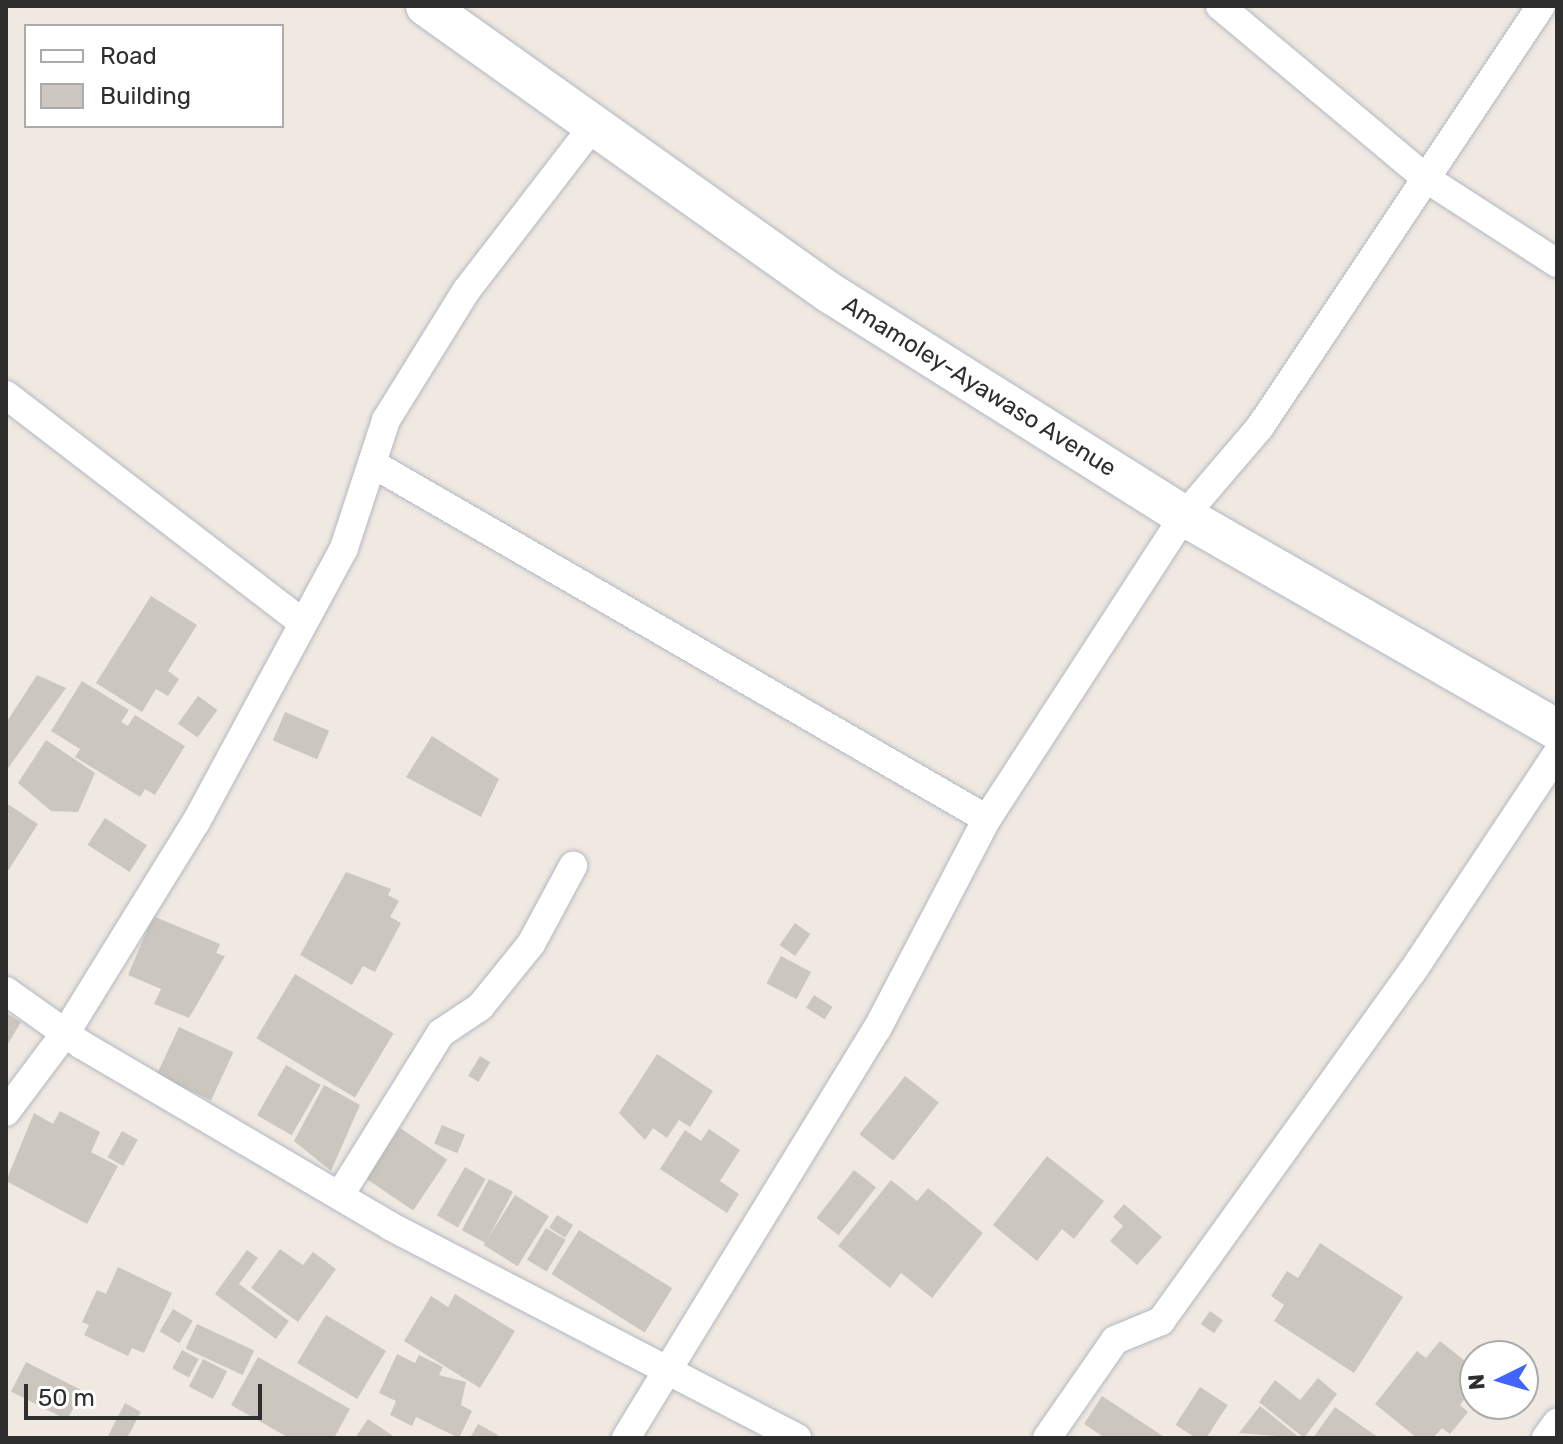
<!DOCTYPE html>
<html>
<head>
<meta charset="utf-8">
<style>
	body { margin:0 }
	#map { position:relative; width:1563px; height:1444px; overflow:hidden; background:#efe9e1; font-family:Rubik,sans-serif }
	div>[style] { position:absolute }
	.building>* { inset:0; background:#cbc7bf; transform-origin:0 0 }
	.roads { filter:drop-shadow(0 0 2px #b4b7c1) drop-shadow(0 0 2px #b4b7c1) }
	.street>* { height:28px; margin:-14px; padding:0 14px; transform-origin:14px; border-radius:14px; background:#fff }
	.secondary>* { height:40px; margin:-20px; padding:0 20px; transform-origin:20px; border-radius:20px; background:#fff }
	span { translate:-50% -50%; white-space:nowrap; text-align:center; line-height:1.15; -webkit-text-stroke:8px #fff; paint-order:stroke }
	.street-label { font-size:24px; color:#2e2e2e }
	.frame { position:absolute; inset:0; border:8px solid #2e2e2e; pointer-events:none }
	.legend { position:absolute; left:24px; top:24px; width:260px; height:104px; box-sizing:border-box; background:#fff; border:2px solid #ababab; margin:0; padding:10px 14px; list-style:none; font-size:24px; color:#2e2e2e }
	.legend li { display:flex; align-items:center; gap:16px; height:40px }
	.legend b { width:40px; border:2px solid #ababab }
	.north { position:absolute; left:1459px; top:1340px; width:80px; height:80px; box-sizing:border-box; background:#fff; border:2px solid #ababab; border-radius:50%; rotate:265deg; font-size:22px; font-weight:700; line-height:32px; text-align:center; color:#2e2e2e }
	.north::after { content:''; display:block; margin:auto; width:28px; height:36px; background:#4264fb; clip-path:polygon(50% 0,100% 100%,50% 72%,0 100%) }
	.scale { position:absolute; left:24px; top:1384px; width:238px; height:36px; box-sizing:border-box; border:4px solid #2e2e2e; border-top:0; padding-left:10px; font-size:24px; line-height:28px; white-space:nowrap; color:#2e2e2e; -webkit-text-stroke:6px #fff; paint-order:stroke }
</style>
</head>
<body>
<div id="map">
	<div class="building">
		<i style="clip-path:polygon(151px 596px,197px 625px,168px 671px,179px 679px,168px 696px,156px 689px,142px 712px,96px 683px)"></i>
		<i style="clip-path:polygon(37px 675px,66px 688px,6px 771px,6px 723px)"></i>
		<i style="clip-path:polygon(82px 681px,129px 710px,121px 722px,128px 726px,135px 715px,185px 746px,155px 795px,145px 789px,140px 797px,75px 757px,80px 749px,51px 731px)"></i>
		<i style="left:198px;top:696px;width:24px;height:34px;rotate:36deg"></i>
		<i style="left:285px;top:712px;width:48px;height:31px;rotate:23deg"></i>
		<i style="clip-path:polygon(432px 736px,499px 779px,481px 817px,406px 777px)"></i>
		<i style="clip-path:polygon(46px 740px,95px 773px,78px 812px,51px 811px,18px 783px)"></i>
		<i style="clip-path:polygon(6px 803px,38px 824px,6px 874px)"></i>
		<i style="left:105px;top:818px;width:50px;height:32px;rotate:33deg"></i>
		<i style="clip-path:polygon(346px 872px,391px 889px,388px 895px,399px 901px,390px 917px,401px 923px,375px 972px,363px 966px,352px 985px,300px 955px)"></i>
		<i style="clip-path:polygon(153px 916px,220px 944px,216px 953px,225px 956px,189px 1018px,154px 1004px,161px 989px,128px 975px)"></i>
		<i style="left:795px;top:923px;width:19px;height:27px;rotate:35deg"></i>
		<i style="left:781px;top:956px;width:34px;height:31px;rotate:28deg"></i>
		<i style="left:295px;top:974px;width:115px;height:75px;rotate:31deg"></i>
		<i style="left:814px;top:995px;width:22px;height:15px;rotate:32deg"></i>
		<i style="clip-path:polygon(6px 1013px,21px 1022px,6px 1047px)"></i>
		<i style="left:179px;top:1027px;width:60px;height:53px;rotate:25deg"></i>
		<i style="clip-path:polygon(657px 1054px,713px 1091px,690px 1127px,679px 1120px,667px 1138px,653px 1128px,645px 1140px,619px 1113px)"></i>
		<i style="left:480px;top:1056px;width:12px;height:23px;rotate:31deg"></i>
		<i style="left:286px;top:1065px;width:40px;height:58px;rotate:30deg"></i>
		<i style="left:905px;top:1076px;width:43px;height:74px;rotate:38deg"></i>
		<i style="clip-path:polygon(324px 1085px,360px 1105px,331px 1171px,294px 1141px)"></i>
		<i style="clip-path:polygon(60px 1111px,100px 1132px,91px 1152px,118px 1166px,87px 1224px,6px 1181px,34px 1113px,53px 1124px)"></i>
		<i style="left:442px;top:1125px;width:25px;height:20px;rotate:23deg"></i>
		<i style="left:400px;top:1128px;width:57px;height:61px;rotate:34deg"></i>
		<i style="clip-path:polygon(709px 1129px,740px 1150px,720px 1181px,739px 1194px,727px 1213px,660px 1169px,685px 1130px,701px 1141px)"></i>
		<i style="left:122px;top:1131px;width:18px;height:30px;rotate:29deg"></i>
		<i style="clip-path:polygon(1047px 1156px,1104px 1201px,1074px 1239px,1062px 1229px,1037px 1261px,993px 1225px)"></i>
		<i style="left:465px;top:1167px;width:24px;height:56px;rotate:30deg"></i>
		<i style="left:854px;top:1170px;width:28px;height:61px;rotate:38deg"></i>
		<i style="left:489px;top:1179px;width:27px;height:58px;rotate:28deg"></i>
		<i style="clip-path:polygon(891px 1180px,917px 1201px,928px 1188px,983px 1233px,932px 1298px,901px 1273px,890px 1288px,838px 1246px)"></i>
		<i style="left:515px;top:1195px;width:40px;height:59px;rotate:32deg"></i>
		<i style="clip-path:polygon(1124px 1204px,1162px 1237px,1137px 1265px,1110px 1241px,1123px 1226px,1113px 1217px)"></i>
		<i style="left:557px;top:1215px;width:19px;height:15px;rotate:32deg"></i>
		<i style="left:546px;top:1228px;width:23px;height:37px;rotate:31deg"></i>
		<i style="left:579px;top:1230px;width:110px;height:52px;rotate:32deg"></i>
		<i style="clip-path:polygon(1320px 1243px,1403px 1297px,1354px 1373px,1274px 1321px,1284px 1305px,1271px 1296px,1287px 1271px,1298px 1278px)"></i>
		<i style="clip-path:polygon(280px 1249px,303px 1265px,313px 1252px,336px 1269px,298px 1322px,251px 1288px)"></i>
		<i style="clip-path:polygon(247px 1250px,258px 1258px,239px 1284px,289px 1321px,276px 1339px,215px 1294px)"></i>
		<i style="clip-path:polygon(118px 1267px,172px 1293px,144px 1353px,132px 1348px,128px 1356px,84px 1335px,89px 1325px,82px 1322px,97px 1290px,106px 1294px)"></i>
		<i style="clip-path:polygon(455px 1294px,515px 1331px,480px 1388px,404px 1341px,431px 1296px,448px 1307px)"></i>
		<i style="left:173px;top:1309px;width:23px;height:26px;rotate:31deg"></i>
		<i style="left:1210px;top:1311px;width:16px;height:16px;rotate:35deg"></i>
		<i style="left:326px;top:1315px;width:70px;height:56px;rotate:31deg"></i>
		<i style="left:197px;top:1324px;width:63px;height:27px;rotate:25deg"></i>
		<i style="clip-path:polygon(1440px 1341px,1475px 1369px,1475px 1385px,1460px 1405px,1468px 1412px,1450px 1434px,1442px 1428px,1433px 1438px,1417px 1438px,1375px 1404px,1417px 1351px,1426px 1358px)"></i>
		<i style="left:182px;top:1350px;width:19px;height:21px;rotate:28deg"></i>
		<i style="clip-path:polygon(397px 1354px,415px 1363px,419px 1355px,443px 1367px,439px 1375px,466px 1382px,461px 1405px,472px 1411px,459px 1438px,416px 1417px,412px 1426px,390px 1415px,396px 1401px,379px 1393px)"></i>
		<i style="clip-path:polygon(258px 1357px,350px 1409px,334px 1438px,289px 1438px,231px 1405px)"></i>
		<i style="left:203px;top:1359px;width:27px;height:31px;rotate:27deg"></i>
		<i style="left:26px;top:1362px;width:63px;height:33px;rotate:27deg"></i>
		<i style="clip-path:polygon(1318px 1378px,1337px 1394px,1304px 1438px,1259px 1402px,1275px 1380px,1300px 1400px)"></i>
		<i style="left:1200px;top:1387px;width:33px;height:45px;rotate:33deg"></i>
		<i style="clip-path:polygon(1102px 1396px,1166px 1438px,1105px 1438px,1084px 1424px)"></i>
		<i style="clip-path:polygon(125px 1403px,141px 1412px,127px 1438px,107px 1438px)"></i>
		<i style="clip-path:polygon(1260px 1406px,1300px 1438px,1239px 1433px)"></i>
		<i style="clip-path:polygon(1335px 1407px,1379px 1438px,1313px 1438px)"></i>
		<i style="clip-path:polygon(368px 1419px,396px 1438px,355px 1438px)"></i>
		<i style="clip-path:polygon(478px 1424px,498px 1435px,496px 1438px,470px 1438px)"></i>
	</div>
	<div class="roads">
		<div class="street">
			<i style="left:1220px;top:6px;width:270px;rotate:39.9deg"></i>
			<i style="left:1427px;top:179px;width:155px;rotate:32.9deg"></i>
			<i style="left:6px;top:395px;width:373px;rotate:37.5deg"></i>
			<i style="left:373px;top:464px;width:709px;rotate:30.04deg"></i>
			<i style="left:6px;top:991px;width:93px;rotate:35.4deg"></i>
			<i style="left:82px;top:1045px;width:357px;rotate:30.4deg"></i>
			<i style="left:390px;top:1226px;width:459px;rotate:27.5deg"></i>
			<i style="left:6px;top:1112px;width:104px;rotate:-53.2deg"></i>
			<i style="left:68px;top:1029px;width:243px;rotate:-58.3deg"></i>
			<i style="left:196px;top:822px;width:311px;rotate:-61.6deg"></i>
			<i style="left:344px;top:548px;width:135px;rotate:-71.8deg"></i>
			<i style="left:386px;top:420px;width:152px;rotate:-58.2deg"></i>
			<i style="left:466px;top:291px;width:208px;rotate:-52.4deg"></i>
			<i style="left:340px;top:1195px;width:191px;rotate:-58.1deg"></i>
			<i style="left:441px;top:1033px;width:47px;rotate:-33.7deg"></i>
			<i style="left:480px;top:1007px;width:81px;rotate:-51deg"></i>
			<i style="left:531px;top:944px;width:89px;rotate:-61.7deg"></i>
			<i style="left:626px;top:1438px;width:480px;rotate:-58.5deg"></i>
			<i style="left:877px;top:1029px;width:237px;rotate:-62.4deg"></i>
			<i style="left:987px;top:819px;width:361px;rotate:-57deg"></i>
			<i style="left:1184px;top:516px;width:117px;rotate:-49.5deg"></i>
			<i style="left:1260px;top:427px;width:506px;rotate:-56.28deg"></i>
			<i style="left:1047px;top:1438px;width:119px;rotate:-55.2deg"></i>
			<i style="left:1115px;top:1340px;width:50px;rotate:-22.4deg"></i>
			<i style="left:1161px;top:1321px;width:430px;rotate:-54.3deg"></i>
			<i style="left:1412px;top:972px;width:262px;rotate:-56.4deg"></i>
			<i style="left:1546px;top:1438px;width:19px;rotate:-54deg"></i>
		</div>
		<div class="secondary">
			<i style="left:426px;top:6px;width:496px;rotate:35.4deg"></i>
			<i style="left:830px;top:293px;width:418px;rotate:32.2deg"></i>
			<i style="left:1184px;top:516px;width:430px;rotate:29.8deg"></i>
		</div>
	</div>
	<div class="street-label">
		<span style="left:979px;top:387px;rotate:32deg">Amamoley-Ayawaso Avenue</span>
	</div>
	<div class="frame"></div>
	<ul class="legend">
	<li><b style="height:10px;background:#fff"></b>Road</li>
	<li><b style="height:22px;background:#cbc7bf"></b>Building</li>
	</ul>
	<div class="north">N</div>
	<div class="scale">50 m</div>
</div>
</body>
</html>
